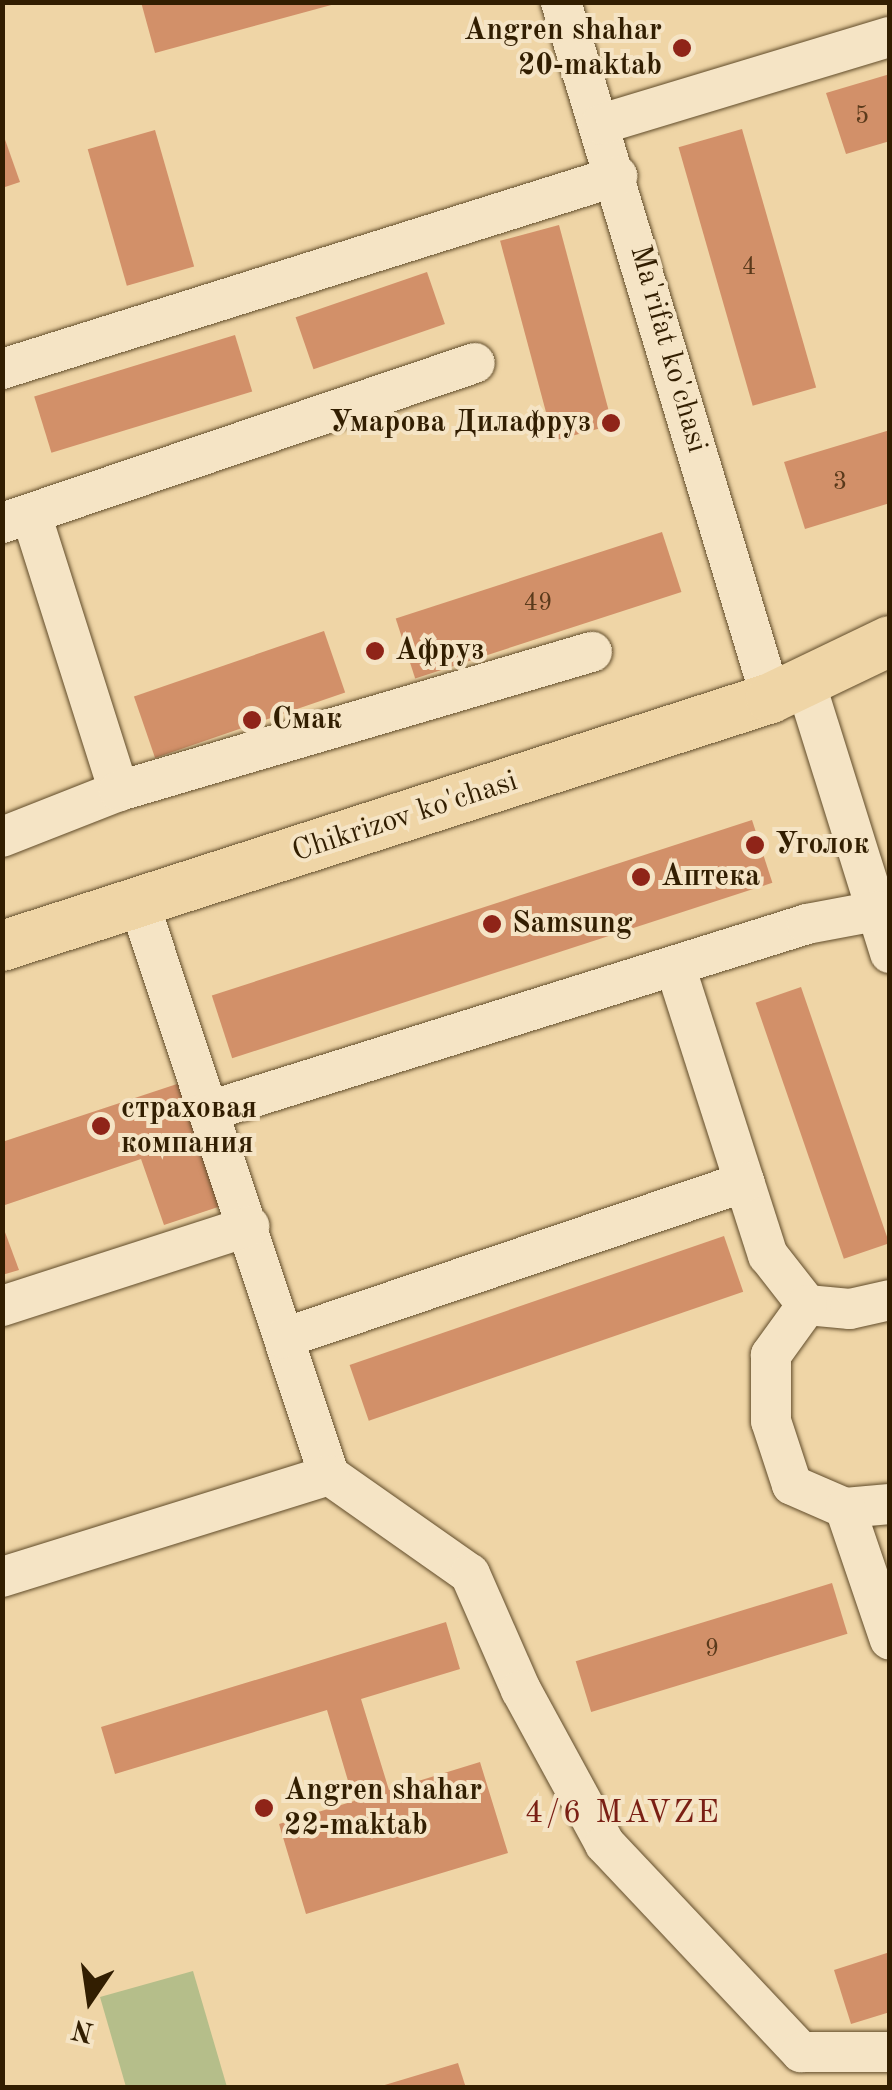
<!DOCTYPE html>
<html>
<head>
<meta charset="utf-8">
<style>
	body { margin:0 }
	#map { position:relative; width:892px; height:2090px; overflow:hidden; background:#efd5a6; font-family:"Old Standard TT",serif }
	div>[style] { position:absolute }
	.green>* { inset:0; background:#b5be8a }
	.building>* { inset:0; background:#d29069; transform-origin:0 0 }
	.roads { filter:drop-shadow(0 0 2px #614c2a) drop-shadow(0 0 2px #614c2a) }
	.minor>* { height:40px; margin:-20px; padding:0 20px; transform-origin:20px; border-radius:20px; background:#f5e4c5 }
	.major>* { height:50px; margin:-25px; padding:0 25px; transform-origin:25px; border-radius:25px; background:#efd5a6 }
	.dots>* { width:28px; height:28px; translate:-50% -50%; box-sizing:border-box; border:5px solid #f5e4c5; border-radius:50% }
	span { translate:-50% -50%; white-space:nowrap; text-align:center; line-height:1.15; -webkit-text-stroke:8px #f5e4c5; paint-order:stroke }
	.number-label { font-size:25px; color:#5a3a1b }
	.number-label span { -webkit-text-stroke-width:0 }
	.poi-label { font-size:30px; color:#321e01; font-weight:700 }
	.right { translate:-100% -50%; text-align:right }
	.left { translate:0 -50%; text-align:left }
	.street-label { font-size:30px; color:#321e01 }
	.neighbourhood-label { font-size:32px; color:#7a1f14; letter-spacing:2.5px }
	.frame { position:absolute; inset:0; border:5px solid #321e01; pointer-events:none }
	.north { position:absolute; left:40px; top:1950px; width:100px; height:100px; -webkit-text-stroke:8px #f5e4c5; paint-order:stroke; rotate:193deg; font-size:28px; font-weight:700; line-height:40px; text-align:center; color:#321e01 }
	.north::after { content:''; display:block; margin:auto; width:35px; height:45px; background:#321e01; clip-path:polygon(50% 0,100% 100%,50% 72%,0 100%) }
</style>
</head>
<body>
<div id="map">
	<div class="green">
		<i style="clip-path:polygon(193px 1971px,227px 2087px,126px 2087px,100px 1997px)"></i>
	</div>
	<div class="building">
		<i style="clip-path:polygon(141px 2px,335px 2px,335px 4px,155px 53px)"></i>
		<i style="clip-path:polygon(890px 74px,890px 141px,846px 154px,826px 93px)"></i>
		<i style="left:742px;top:129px;width:269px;height:66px;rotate:74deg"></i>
		<i style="left:155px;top:130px;width:142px;height:70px;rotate:74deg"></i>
		<i style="clip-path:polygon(2px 131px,20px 182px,2px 188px)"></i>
		<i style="left:559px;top:225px;width:207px;height:61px;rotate:75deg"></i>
		<i style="left:427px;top:272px;width:55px;height:139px;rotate:71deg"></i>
		<i style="left:235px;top:335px;width:59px;height:210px;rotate:73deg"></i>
		<i style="clip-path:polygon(890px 430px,890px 503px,805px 529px,784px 462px)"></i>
		<i style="left:662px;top:532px;width:63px;height:280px;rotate:72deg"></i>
		<i style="left:324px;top:631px;width:65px;height:201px;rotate:71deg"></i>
		<i style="left:752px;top:820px;width:66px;height:568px;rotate:72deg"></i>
		<i style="left:801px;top:987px;width:271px;height:48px;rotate:71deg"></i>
		<i style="clip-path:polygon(180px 1083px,221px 1206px,164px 1225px,141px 1159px,2px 1206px,2px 1142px)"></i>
		<i style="clip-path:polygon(2px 1224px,19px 1270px,2px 1275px)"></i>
		<i style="left:724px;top:1236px;width:59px;height:396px;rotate:71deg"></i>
		<i style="left:832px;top:1583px;width:53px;height:268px;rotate:73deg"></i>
		<i style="clip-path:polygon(446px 1622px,460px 1669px,361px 1699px,389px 1790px,480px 1762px,508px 1853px,306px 1914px,279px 1824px,354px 1801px,327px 1710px,115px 1774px,101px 1727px)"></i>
		<i style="clip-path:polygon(890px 1952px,890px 2012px,851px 2024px,834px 1970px)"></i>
		<i style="clip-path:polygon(458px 2063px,466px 2088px,379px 2088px,378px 2087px)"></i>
	</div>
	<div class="roads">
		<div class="minor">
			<i style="left:561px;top:2px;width:727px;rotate:73.21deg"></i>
			<i style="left:601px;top:124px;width:302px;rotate:-16.8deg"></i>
			<i style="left:2px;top:369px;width:645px;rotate:-17.42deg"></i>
			<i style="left:31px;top:514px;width:291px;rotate:72.4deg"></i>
			<i style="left:2px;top:523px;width:499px;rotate:-18.7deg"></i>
			<i style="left:806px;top:685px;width:281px;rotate:72.6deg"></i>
			<i style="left:2px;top:837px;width:126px;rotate:-21.5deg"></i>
			<i style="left:119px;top:791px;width:493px;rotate:-16.4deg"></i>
			<i style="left:139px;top:903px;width:603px;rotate:71.63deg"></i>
			<i style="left:329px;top:1475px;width:172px;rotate:35.1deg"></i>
			<i style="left:470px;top:1574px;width:127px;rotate:66.3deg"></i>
			<i style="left:521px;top:1690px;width:175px;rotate:61.4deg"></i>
			<i style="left:605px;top:1844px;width:286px;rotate:46.7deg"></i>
			<i style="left:801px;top:2052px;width:89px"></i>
			<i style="left:675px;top:966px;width:304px;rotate:72.2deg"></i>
			<i style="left:768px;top:1255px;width:63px;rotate:52deg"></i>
			<i style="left:807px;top:1305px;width:43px;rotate:5.3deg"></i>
			<i style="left:850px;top:1309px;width:41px;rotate:-12.7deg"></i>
			<i style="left:209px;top:1111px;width:627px;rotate:-17.36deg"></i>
			<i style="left:807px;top:924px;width:70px;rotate:-10.7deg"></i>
			<i style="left:807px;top:1305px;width:62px;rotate:125.8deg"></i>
			<i style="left:771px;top:1355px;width:66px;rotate:90deg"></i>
			<i style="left:771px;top:1421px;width:67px;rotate:71.8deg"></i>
			<i style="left:792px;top:1485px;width:58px;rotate:23.5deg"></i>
			<i style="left:845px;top:1508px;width:45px;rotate:-5.1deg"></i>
			<i style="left:2px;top:1306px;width:260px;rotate:-17.9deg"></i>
			<i style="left:284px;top:1338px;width:486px;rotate:-18.7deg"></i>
			<i style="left:845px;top:1508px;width:139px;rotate:71.2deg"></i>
			<i style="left:2px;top:1577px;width:343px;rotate:-17.3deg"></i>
		</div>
		<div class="major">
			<i style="left:2px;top:946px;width:808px;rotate:-17.87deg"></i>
			<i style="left:771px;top:698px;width:132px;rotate:-25.6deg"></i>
		</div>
	</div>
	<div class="dots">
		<i style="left:682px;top:48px;background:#8f2418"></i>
		<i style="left:611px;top:423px;background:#8f2418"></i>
		<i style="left:375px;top:651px;background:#8f2418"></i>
		<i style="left:252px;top:720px;background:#8f2418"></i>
		<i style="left:755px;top:845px;background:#8f2418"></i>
		<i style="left:641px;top:877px;background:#8f2418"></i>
		<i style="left:492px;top:924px;background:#8f2418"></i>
		<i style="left:101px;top:1126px;background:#8f2418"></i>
		<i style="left:264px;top:1808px;background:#8f2418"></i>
	</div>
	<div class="number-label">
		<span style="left:862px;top:117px">5</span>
		<span style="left:749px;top:268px">4</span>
		<span style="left:840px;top:483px">3</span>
		<span style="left:538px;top:604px">49</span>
		<span style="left:712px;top:1650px">9</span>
	</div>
	<div class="poi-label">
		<span class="right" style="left:662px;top:48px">Angren shahar<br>20-maktab</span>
		<span class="right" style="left:591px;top:423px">Умарова Дилафруз</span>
		<span class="left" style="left:395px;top:651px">Афруз</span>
		<span class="left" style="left:272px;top:720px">Смак</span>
		<span class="left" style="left:775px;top:845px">Уголок</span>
		<span class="left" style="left:661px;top:877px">Аптека</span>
		<span class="left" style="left:512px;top:924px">Samsung</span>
		<span class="left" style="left:121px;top:1126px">страховая<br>компания</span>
		<span class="left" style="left:284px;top:1808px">Angren shahar<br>22-maktab</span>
	</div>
	<div class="street-label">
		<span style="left:668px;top:349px;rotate:74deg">Ma'rifat ko'chasi</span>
		<span style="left:405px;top:817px;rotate:-18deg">Chikrizov ko'chasi</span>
	</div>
	<div class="neighbourhood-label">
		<span style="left:623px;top:1814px">4/6 MAVZE</span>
	</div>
	<div class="frame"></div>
	<div class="north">N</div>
</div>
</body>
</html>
